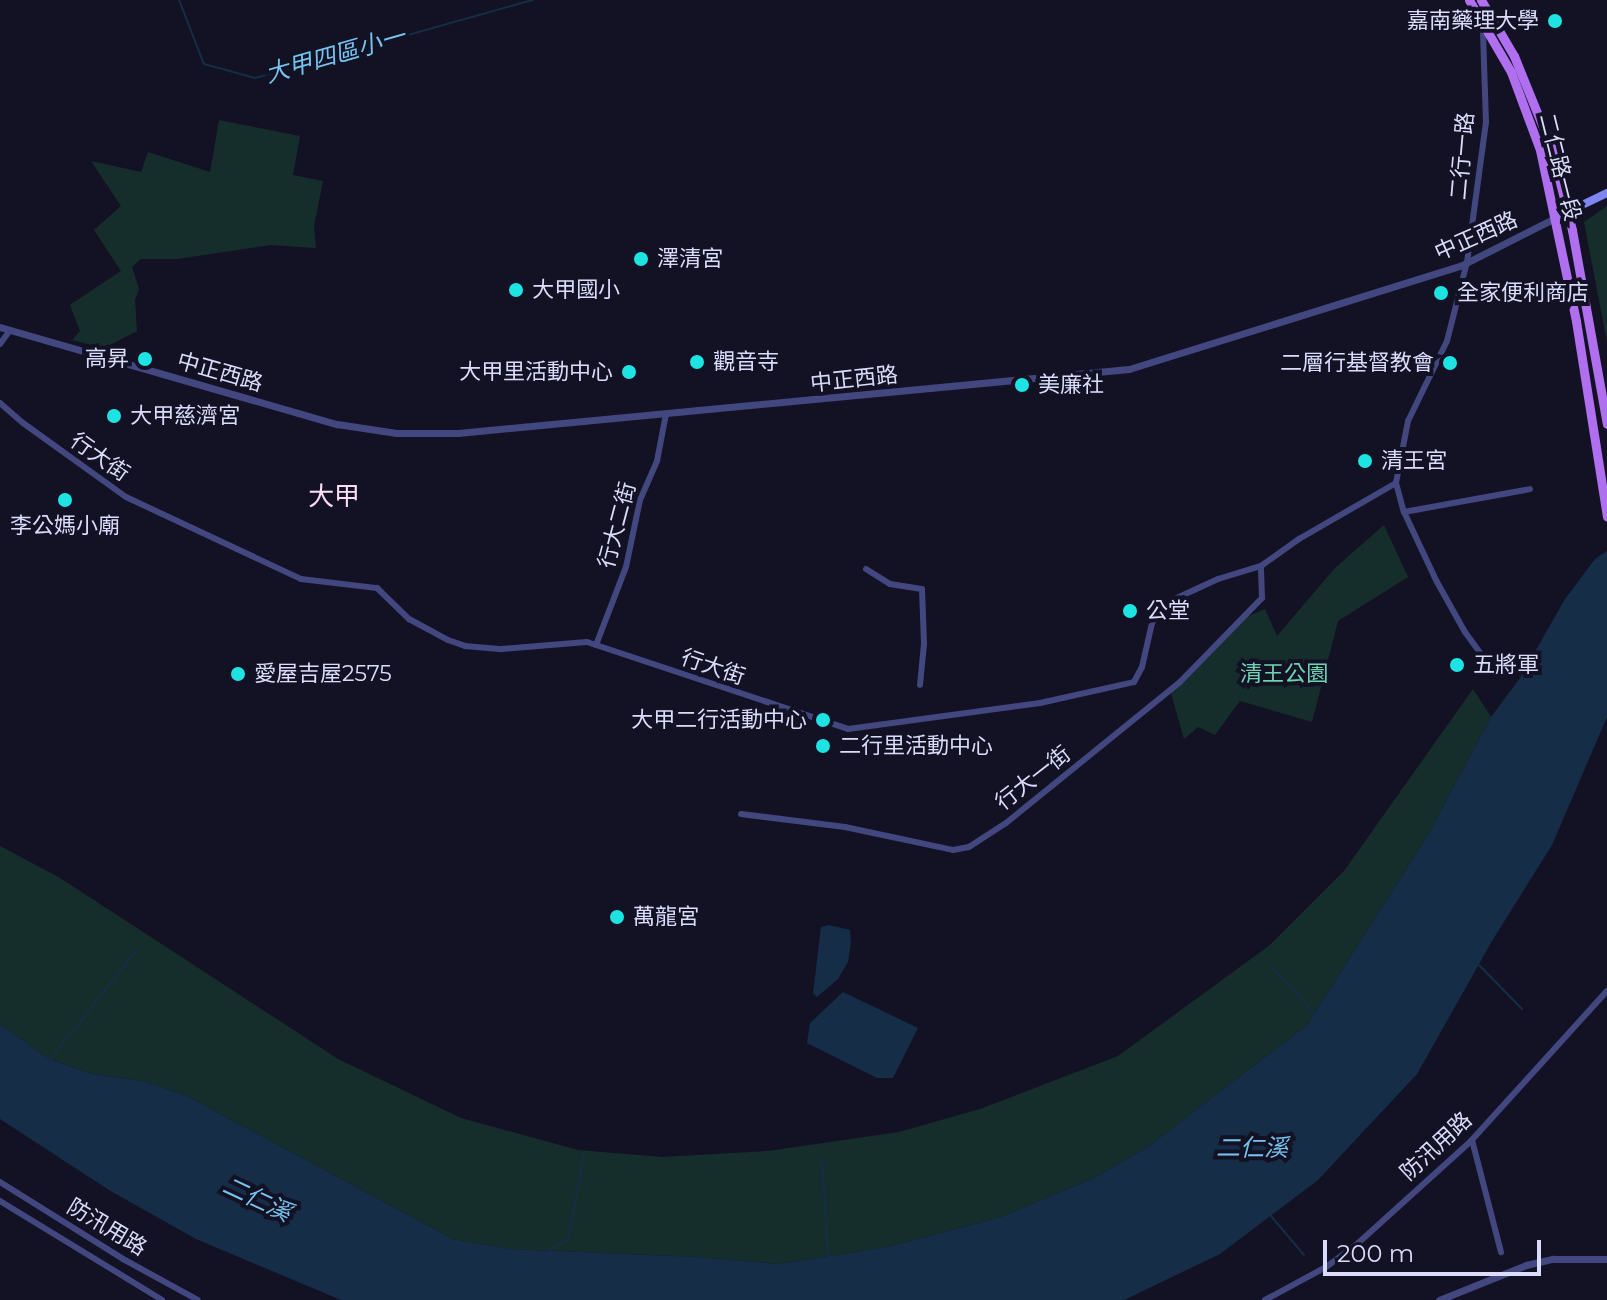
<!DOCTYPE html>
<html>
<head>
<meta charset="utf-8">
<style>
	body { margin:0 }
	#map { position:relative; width:1607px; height:1300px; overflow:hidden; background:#131225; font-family:Montserrat,"Noto Sans TC",sans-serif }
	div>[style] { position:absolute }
	.green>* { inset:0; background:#162e2b }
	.water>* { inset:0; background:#152d47 }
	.stream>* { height:2px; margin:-1px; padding:0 1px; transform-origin:1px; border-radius:1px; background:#152d47 }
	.minor>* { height:6px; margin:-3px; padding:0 3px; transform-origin:3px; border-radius:3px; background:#43477f }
	.tertiary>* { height:7px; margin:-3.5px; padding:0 3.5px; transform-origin:3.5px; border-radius:3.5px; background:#43477f }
	.secondary>* { height:8px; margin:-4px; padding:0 4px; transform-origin:4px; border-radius:4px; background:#7d87ef }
	.primary>* { height:9px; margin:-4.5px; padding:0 4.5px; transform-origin:4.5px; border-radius:4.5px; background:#b06fee }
	.dots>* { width:22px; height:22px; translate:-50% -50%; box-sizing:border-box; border:4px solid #131225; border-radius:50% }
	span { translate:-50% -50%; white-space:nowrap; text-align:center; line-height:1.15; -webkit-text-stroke:8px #131225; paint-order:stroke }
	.poi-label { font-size:22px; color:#dbdbfb }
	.right { translate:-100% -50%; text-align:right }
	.left { translate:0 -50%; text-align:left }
	.street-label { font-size:22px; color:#dbdbfb }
	.park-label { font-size:22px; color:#6fd3af }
	.water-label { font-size:24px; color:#75c4ef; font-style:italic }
	.quarter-label { font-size:26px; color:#fbddf3 }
	.scale { position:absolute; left:1323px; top:1240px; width:218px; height:36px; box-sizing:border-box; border:4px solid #dbdbfb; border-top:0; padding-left:10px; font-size:24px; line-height:28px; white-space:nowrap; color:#dbdbfb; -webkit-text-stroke:6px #131225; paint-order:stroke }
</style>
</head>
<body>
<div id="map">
	<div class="green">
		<i style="clip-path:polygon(219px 120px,300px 136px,293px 175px,323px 181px,314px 226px,316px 248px,271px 245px,177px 259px,141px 259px,132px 267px,139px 289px,135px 300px,137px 331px,104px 348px,72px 340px,80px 331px,70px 305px,121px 271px,94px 230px,121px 206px,91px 161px,141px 172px,148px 152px,210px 172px)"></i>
		<i style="clip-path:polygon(1607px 206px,1607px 342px,1584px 222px)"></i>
		<i style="clip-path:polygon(1384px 525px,1408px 577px,1338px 621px,1312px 722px,1240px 701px,1215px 735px,1198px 727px,1184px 739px,1170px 690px,1242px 619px,1265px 609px,1277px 636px,1335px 568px)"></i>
		<i style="clip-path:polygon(1473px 689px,1491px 717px,1426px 838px,1307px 1025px,1149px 1146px,1096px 1177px,1001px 1217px,887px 1247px,778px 1264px,697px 1257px,511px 1249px,453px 1239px,185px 1095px,147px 1082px,93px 1074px,49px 1059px,0 1024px,0 846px,60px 878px,338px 1059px,461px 1118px,578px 1150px,662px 1157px,768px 1151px,899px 1132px,980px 1109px,1118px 1056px,1270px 945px,1344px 871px)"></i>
	</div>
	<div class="water">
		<i style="clip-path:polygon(1607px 551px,1607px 717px,1552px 845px,1492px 941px,1417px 1074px,1318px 1180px,1220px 1254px,1124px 1300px,341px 1300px,196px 1239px,109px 1190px,0 1119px,0 1024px,49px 1059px,93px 1074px,147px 1082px,185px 1095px,453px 1239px,511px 1249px,697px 1257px,778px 1264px,887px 1247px,1001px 1217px,1096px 1177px,1149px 1146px,1307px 1025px,1426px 838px,1491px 717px,1520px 678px,1565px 599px,1595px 559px)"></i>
		<i style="clip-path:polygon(829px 925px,850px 930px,851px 943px,848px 962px,838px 979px,817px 997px,813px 993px,821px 927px)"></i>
		<i style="clip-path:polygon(843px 992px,918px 1028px,893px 1078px,877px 1078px,807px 1043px,810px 1023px)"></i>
	</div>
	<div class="stream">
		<i style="left:179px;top:0;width:69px;rotate:68.7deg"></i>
		<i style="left:204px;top:64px;width:53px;rotate:15.4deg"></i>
		<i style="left:255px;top:78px;width:289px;rotate:-15.7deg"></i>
		<i style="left:1478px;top:964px;width:63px;rotate:45.6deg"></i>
		<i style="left:1271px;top:966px;width:67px;rotate:47.4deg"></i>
		<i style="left:50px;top:1060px;width:139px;rotate:-51.7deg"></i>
		<i style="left:822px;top:1158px;width:99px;rotate:86.5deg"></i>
		<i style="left:1271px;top:1216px;width:51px;rotate:49.8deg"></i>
		<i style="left:548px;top:1251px;width:23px;rotate:-31deg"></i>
		<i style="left:568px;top:1239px;width:85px;rotate:-79.1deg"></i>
	</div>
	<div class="minor">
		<i style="left:1482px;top:2px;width:120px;rotate:88.1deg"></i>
		<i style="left:1486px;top:122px;width:141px;rotate:97.7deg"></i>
		<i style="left:1467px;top:262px;width:81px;rotate:104.2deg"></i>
		<i style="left:1447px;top:341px;width:89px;rotate:116deg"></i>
		<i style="left:1408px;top:421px;width:63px;rotate:101deg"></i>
		<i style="left:1396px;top:483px;width:30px;rotate:75deg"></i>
		<i style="left:1404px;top:512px;width:77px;rotate:64.8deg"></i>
		<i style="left:1437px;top:582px;width:57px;rotate:60.8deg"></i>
		<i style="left:1465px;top:632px;width:37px;rotate:54deg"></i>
		<i style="left:0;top:344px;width:17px;rotate:-54deg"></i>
		<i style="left:0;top:403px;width:30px;rotate:41deg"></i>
		<i style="left:23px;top:423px;width:127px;rotate:35.7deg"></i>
		<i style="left:126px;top:497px;width:193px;rotate:25.1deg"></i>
		<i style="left:301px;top:579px;width:77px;rotate:6.8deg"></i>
		<i style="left:377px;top:588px;width:45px;rotate:44.1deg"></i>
		<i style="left:409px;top:619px;width:44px;rotate:28.3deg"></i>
		<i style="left:448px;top:640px;width:18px;rotate:19deg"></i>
		<i style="left:465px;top:646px;width:37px;rotate:5deg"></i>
		<i style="left:502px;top:649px;width:85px;rotate:-4.7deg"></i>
		<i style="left:587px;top:642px;width:275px;rotate:18.4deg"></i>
		<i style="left:848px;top:729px;width:194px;rotate:-7.7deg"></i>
		<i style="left:1040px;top:703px;width:96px;rotate:-12.6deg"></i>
		<i style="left:1134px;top:682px;width:17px;rotate:-62deg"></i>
		<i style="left:1142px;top:667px;width:45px;rotate:-77.2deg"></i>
		<i style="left:1152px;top:623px;width:26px;rotate:-53deg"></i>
		<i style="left:1168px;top:602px;width:55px;rotate:-24.7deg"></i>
		<i style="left:1218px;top:579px;width:45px;rotate:-16.8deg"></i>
		<i style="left:1261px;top:566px;width:47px;rotate:-35.4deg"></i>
		<i style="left:1299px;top:539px;width:112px;rotate:-30deg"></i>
		<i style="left:1404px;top:512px;width:128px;rotate:-10.3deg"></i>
		<i style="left:866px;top:569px;width:28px;rotate:32deg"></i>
		<i style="left:890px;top:584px;width:32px;rotate:9deg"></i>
		<i style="left:922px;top:589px;width:55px;rotate:87.9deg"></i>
		<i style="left:924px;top:644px;width:41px;rotate:95.6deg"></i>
		<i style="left:596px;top:645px;width:84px;rotate:-69deg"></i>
		<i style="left:626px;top:567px;width:68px;rotate:-78.2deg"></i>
		<i style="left:640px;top:500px;width:43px;rotate:-66.4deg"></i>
		<i style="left:657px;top:461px;width:48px;rotate:-79.2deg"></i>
		<i style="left:741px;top:814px;width:105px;rotate:7.1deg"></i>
		<i style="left:845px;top:827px;width:110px;rotate:12deg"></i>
		<i style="left:953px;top:850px;width:16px;rotate:-11deg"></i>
		<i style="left:969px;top:847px;width:44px;rotate:-33deg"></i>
		<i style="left:1006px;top:823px;width:223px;rotate:-39deg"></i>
		<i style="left:1179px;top:683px;width:119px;rotate:-45.7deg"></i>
		<i style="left:1262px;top:598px;width:32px;rotate:-92deg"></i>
		<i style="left:1472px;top:1140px;width:116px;rotate:75.5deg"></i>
		<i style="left:0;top:1182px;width:145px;rotate:32deg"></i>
		<i style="left:123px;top:1259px;width:85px;rotate:28.7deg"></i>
		<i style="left:0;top:1201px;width:190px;rotate:31.4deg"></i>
		<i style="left:1265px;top:1300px;width:69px;rotate:-28.4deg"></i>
		<i style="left:1326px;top:1267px;width:37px;rotate:-36deg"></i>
		<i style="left:1356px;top:1245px;width:154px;rotate:-42.1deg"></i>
		<i style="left:1470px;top:1142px;width:204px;rotate:-47.8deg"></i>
	</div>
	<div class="tertiary">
		<i style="left:0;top:327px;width:351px;rotate:16.1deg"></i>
		<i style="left:337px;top:424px;width:60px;rotate:8.7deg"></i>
		<i style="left:396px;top:433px;width:62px"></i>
		<i style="left:458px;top:433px;width:674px;rotate:-5.45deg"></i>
		<i style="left:1129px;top:369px;width:349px;rotate:-17.3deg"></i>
		<i style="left:1462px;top:265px;width:104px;rotate:-26.8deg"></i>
		<i style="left:1439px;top:1300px;width:94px;rotate:-21.9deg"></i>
		<i style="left:1526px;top:1265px;width:28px;rotate:-13deg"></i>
		<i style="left:1553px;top:1259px;width:54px"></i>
	</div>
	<div class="secondary">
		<i style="left:1555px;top:218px;width:58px;rotate:-25.7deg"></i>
	</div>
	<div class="primary">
		<i style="left:1469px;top:0;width:83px;rotate:59.7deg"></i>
		<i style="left:1511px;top:72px;width:83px;rotate:69.6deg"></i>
		<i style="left:1540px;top:150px;width:175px;rotate:78.1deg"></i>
		<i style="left:1576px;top:321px;width:198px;rotate:81deg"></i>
		<i style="left:1481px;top:0;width:65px;rotate:59.5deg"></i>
		<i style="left:1514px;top:56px;width:98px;rotate:67.9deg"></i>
		<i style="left:1551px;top:147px;width:86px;rotate:75.8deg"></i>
		<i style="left:1572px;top:230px;width:197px;rotate:79.8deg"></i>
	</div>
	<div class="dots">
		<i style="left:1555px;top:21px;background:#1de4e2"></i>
		<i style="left:641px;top:259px;background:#1de4e2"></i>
		<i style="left:516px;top:290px;background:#1de4e2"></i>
		<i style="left:1441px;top:293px;background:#1de4e2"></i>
		<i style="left:145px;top:359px;background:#1de4e2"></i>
		<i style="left:697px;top:362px;background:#1de4e2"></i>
		<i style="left:1450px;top:363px;background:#1de4e2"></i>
		<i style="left:629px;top:372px;background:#1de4e2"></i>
		<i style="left:1022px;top:385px;background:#1de4e2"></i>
		<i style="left:114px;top:416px;background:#1de4e2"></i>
		<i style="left:1365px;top:461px;background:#1de4e2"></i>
		<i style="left:65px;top:500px;background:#1de4e2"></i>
		<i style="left:1130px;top:611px;background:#1de4e2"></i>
		<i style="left:1457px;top:665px;background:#1de4e2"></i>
		<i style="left:238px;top:674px;background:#1de4e2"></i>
		<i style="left:823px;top:720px;background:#1de4e2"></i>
		<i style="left:823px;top:746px;background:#1de4e2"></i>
		<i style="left:617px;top:917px;background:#1de4e2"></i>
	</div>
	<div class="poi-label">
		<span class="right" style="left:1539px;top:21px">嘉南藥理大學</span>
		<span class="left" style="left:657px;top:259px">澤清宮</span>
		<span class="left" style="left:532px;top:290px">大甲國小</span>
		<span class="left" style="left:1457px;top:293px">全家便利商店</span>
		<span class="right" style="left:129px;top:359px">高昇</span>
		<span class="left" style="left:713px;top:362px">觀音寺</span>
		<span class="right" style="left:1434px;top:363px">二層行基督教會</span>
		<span class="right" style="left:613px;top:372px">大甲里活動中心</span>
		<span class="left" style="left:1038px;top:385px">美廉社</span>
		<span class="left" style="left:130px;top:416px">大甲慈濟宮</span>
		<span class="left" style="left:1381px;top:461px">清王宮</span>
		<span style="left:65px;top:526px">李公媽小廟</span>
		<span class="left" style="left:1146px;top:611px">公堂</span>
		<span class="left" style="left:1473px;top:665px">五將軍</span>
		<span class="left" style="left:254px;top:674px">愛屋吉屋2575</span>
		<span class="right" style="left:807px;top:720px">大甲二行活動中心</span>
		<span class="left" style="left:839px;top:746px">二行里活動中心</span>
		<span class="left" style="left:633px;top:917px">萬龍宮</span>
	</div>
	<div class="street-label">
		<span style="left:1462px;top:156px;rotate:-85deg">二行一路</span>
		<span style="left:1560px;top:167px;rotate:76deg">二仁路一段</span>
		<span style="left:1476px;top:236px;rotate:-24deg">中正西路</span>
		<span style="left:220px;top:372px;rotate:16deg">中正西路</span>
		<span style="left:854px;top:379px;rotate:-6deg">中正西路</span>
		<span style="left:100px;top:457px;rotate:35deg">行大街</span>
		<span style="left:617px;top:525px;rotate:-75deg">行大二街</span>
		<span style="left:713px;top:667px;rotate:19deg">行大街</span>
		<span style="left:1033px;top:778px;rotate:-38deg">行大一街</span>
		<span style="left:1436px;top:1146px;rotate:-43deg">防汛用路</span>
		<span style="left:107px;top:1227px;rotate:31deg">防汛用路</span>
	</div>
	<div class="park-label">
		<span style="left:1284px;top:674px">清王公園</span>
	</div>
	<div class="water-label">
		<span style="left:335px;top:55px;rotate:-16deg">大甲四區小一</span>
		<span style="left:1252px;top:1148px">二仁溪</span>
		<span style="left:257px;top:1199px;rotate:25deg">二仁溪</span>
	</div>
	<div class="quarter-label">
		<span style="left:334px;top:497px">大甲</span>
	</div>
	<div class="scale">200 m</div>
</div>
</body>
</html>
